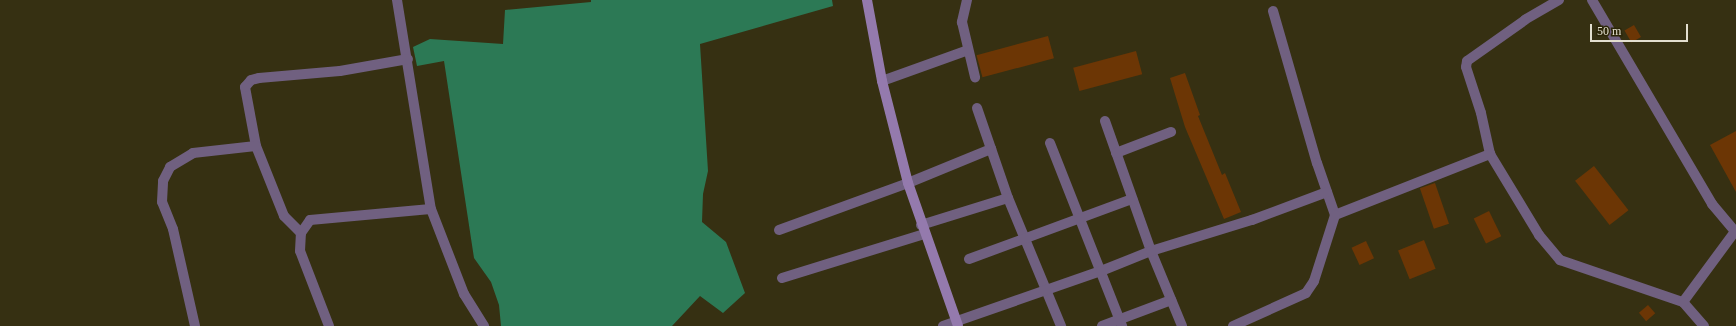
<!DOCTYPE html>
<html>
<head>
<meta charset="utf-8">
<style>
	body { margin:0 }
	#map { position:relative; width:1736px; height:326px; overflow:hidden; background:#363012; font-family:"Times New Roman",serif }
	div>[style] { position:absolute }
	.forest>* { inset:0; background:#2c7955 }
	.building>* { inset:0; background:#6c3605; transform-origin:0 0 }
	.street>* { height:10px; margin:-5px; padding:0 5px; transform-origin:5px; border-radius:5px; background:#706080 }
	.secondary>* { height:10px; margin:-5px; padding:0 5px; transform-origin:5px; border-radius:5px; background:#947aad }
	span { translate:-50% -50%; white-space:nowrap; text-align:center; line-height:1.15; -webkit-text-stroke:3.5px #2c2608; paint-order:stroke }
	.scale { position:absolute; left:1590px; top:24px; width:98px; height:18px; box-sizing:border-box; border:2px solid #e3dfcf; border-top:0; padding-left:5px; font-size:12px; line-height:14px; white-space:nowrap; color:#e3dfcf; -webkit-text-stroke:3px #2c2608; paint-order:stroke }
</style>
</head>
<body>
<div id="map">
	<div class="forest">
		<i style="clip-path:polygon(591px 0,832px 0,833px 6px,700px 44px,708px 171px,703px 194px,702px 222px,726px 242px,745px 293px,723px 313px,700px 296px,672px 326px,501px 326px,499px 305px,491px 282px,474px 258px,444px 61px,417px 66px,413px 47px,430px 39px,503px 44px,505px 10px,591px 2px)"></i>
	</div>
	<div class="building">
		<i style="left:1634px;top:25px;width:14px;height:11px;rotate:60deg"></i>
		<i style="left:1048px;top:36px;width:23px;height:74px;rotate:75deg"></i>
		<i style="left:1136px;top:51px;width:24px;height:65px;rotate:75deg"></i>
		<i style="clip-path:polygon(1185px 73px,1200px 115px,1198px 116px,1222px 175px,1225px 173px,1241px 212px,1224px 219px,1185px 127px,1170px 78px)"></i>
		<i style="clip-path:polygon(1736px 131px,1736px 192px,1710px 145px)"></i>
		<i style="left:1594px;top:166px;width:56px;height:24px;rotate:52deg"></i>
		<i style="left:1435px;top:183px;width:43px;height:16px;rotate:71deg"></i>
		<i style="left:1489px;top:211px;width:28px;height:17px;rotate:64deg"></i>
		<i style="left:1424px;top:240px;width:31px;height:28px;rotate:68deg"></i>
		<i style="left:1366px;top:241px;width:19px;height:16px;rotate:65deg"></i>
		<i style="left:1648px;top:305px;width:11px;height:12px;rotate:49deg"></i>
	</div>
	<div class="street">
		<i style="left:397px;top:0;width:212px;rotate:80.8deg"></i>
		<i style="left:431px;top:209px;width:91px;rotate:68.8deg"></i>
		<i style="left:464px;top:294px;width:38px;rotate:58deg"></i>
		<i style="left:967px;top:0;width:23px;rotate:103deg"></i>
		<i style="left:962px;top:22px;width:57px;rotate:76.7deg"></i>
		<i style="left:1559px;top:0;width:39px;rotate:150deg"></i>
		<i style="left:1525px;top:20px;width:71px;rotate:144.7deg"></i>
		<i style="left:1467px;top:61px;width:6px;rotate:99deg"></i>
		<i style="left:1466px;top:67px;width:48px;rotate:71.9deg"></i>
		<i style="left:1481px;top:113px;width:42px;rotate:77.6deg"></i>
		<i style="left:1490px;top:154px;width:95px;rotate:58.8deg"></i>
		<i style="left:1539px;top:235px;width:33px;rotate:50deg"></i>
		<i style="left:1560px;top:260px;width:130px;rotate:18.9deg"></i>
		<i style="left:1683px;top:302px;width:32px;rotate:49deg"></i>
		<i style="left:1592px;top:0;width:237px;rotate:59.5deg"></i>
		<i style="left:1712px;top:204px;width:38px;rotate:50deg"></i>
		<i style="left:1273px;top:11px;width:158px;rotate:73.9deg"></i>
		<i style="left:1317px;top:163px;width:55px;rotate:70.9deg"></i>
		<i style="left:1335px;top:215px;width:167px;rotate:-21.5deg"></i>
		<i style="left:882px;top:81px;width:91px;rotate:-19.8deg"></i>
		<i style="left:977px;top:108px;width:95px;rotate:71deg"></i>
		<i style="left:1008px;top:198px;width:139px;rotate:67.5deg"></i>
		<i style="left:1105px;top:121px;width:138px;rotate:70.5deg"></i>
		<i style="left:1151px;top:251px;width:81px;rotate:67.5deg"></i>
		<i style="left:1050px;top:143px;width:197px;rotate:68.5deg"></i>
		<i style="left:1116px;top:153px;width:59px;rotate:-20.9deg"></i>
		<i style="left:921px;top:225px;width:91px;rotate:-17.2deg"></i>
		<i style="left:779px;top:230px;width:137px;rotate:-20deg"></i>
		<i style="left:908px;top:183px;width:90px;rotate:-22.3deg"></i>
		<i style="left:301px;top:233px;width:24px;rotate:-135deg"></i>
		<i style="left:284px;top:216px;width:75px;rotate:-111.8deg"></i>
		<i style="left:256px;top:146px;width:60px;rotate:-100.6deg"></i>
		<i style="left:245px;top:87px;width:9px;rotate:-49deg"></i>
		<i style="left:251px;top:80px;width:8px;rotate:-14deg"></i>
		<i style="left:259px;top:78px;width:81px;rotate:-4.9deg"></i>
		<i style="left:340px;top:71px;width:69px;rotate:-10deg"></i>
		<i style="left:969px;top:259px;width:174px;rotate:-20.2deg"></i>
		<i style="left:782px;top:278px;width:149px;rotate:-17.2deg"></i>
		<i style="left:1683px;top:302px;width:89px;rotate:-53.6deg"></i>
		<i style="left:195px;top:326px;width:99px;rotate:-102.8deg"></i>
		<i style="left:173px;top:229px;width:29px;rotate:-112deg"></i>
		<i style="left:162px;top:202px;width:21px;rotate:-87deg"></i>
		<i style="left:163px;top:181px;width:16px;rotate:-63deg"></i>
		<i style="left:170px;top:167px;width:27px;rotate:-31deg"></i>
		<i style="left:193px;top:153px;width:63px;rotate:-6.3deg"></i>
		<i style="left:329px;top:326px;width:80px;rotate:-111.1deg"></i>
		<i style="left:300px;top:251px;width:18px;rotate:-87deg"></i>
		<i style="left:301px;top:233px;width:16px;rotate:-55deg"></i>
		<i style="left:310px;top:220px;width:121px;rotate:-5.2deg"></i>
		<i style="left:943px;top:326px;width:167px;rotate:-19.2deg"></i>
		<i style="left:1101px;top:271px;width:54px;rotate:-21.8deg"></i>
		<i style="left:1151px;top:251px;width:106px;rotate:-17.1deg"></i>
		<i style="left:1252px;top:220px;width:80px;rotate:-20.5deg"></i>
		<i style="left:1102px;top:326px;width:74px;rotate:-20.6deg"></i>
		<i style="left:1233px;top:326px;width:80px;rotate:-24.3deg"></i>
		<i style="left:1306px;top:293px;width:14px;rotate:-56deg"></i>
		<i style="left:1314px;top:281px;width:69px;rotate:-72.3deg"></i>
	</div>
	<div class="secondary">
		<i style="left:867px;top:0;width:82px;rotate:79.5deg"></i>
		<i style="left:882px;top:81px;width:105px;rotate:75.7deg"></i>
		<i style="left:908px;top:183px;width:151px;rotate:70.7deg"></i>
	</div>
	<div class="scale">50 m</div>
</div>
</body>
</html>
